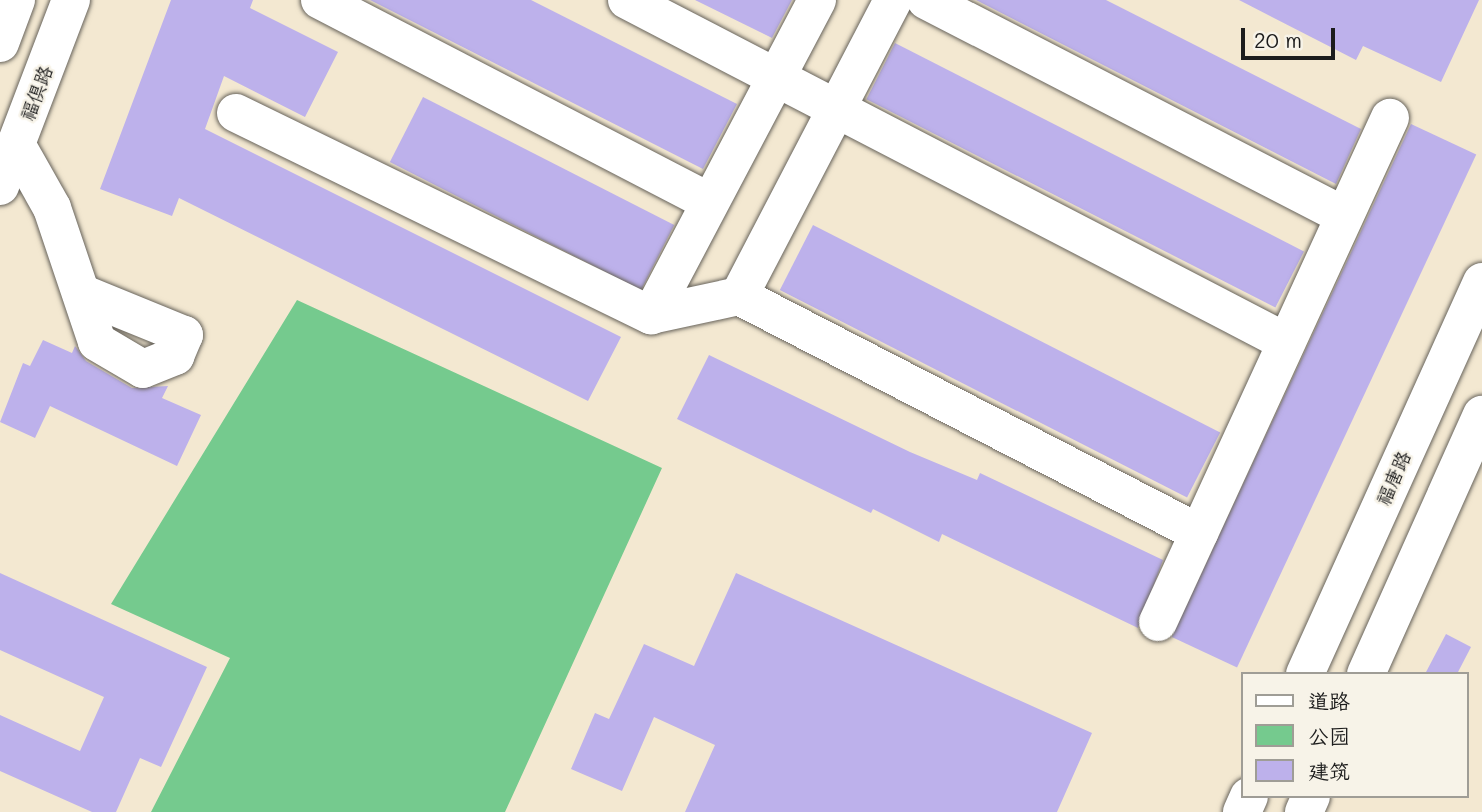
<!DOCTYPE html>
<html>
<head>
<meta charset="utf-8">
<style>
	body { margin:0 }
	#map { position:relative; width:1482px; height:812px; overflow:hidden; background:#f3e8d1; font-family:Mali,"LXGW WenKai TC",sans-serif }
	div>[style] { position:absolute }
	.green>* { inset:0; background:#75ca8e }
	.building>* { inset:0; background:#bdb1eb; transform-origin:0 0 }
	.roads { filter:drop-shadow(0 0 2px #67635b) drop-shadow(0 0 2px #67635b) }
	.minor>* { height:38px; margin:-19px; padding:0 19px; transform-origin:19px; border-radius:19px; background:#fff }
	.major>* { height:38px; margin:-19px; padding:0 19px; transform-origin:19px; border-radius:19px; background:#fff }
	span { translate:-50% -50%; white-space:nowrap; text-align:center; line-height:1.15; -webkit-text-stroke:5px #f7f3e8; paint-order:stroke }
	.street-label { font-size:19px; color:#1c1c1c }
	.legend { position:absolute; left:1241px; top:672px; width:228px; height:126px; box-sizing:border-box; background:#f7f3e8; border:2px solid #9f9d96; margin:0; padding:9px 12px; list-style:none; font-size:21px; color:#1c1c1c }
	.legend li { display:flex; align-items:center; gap:14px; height:35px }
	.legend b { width:35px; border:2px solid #9f9d96 }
	.scale { position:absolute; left:1241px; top:28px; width:94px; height:32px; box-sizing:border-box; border:4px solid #1c1c1c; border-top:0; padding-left:9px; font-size:21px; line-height:24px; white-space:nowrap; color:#1c1c1c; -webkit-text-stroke:5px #f7f3e8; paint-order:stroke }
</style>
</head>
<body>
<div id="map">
	<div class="green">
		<i style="clip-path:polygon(297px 300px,662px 468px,505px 812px,151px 812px,230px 658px,111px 604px)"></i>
	</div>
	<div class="building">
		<i style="clip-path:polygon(171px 0,253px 0,250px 8px,338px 52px,305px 117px,224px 76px,205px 129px,621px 337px,588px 401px,179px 198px,172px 216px,100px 189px)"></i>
		<i style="clip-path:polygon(370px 0,531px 0,737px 104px,703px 169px)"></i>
		<i style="clip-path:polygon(695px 0,792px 0,772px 38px)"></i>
		<i style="clip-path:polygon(976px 0,1106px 0,1361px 129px,1336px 184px)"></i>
		<i style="clip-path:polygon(1239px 0,1479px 0,1441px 82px,1363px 46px,1356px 60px)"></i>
		<i style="left:895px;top:43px;width:459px;height:63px;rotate:27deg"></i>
		<i style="left:423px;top:97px;width:282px;height:73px;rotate:27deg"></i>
		<i style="left:1411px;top:124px;width:72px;height:566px;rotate:25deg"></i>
		<i style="left:813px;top:225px;width:457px;height:73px;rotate:27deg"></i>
		<i style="clip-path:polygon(43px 340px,72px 353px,75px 346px,86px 361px,132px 388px,168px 386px,162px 398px,201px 415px,177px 466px,50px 406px,35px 438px,0 422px,23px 363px,30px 366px)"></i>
		<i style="clip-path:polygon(709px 355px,910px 452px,977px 480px,980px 473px,1163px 560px,1138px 628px,942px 534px,939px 542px,873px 509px,871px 513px,677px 419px)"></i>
		<i style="clip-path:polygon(0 573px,207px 667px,161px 767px,140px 758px,116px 812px,92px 812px,0 771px,0 715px,80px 751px,104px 697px,0 650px)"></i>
		<i style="clip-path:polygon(736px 573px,1092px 733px,1057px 812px,685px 812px,715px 745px,654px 717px,622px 791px,571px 769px,595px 713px,609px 719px,644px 644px,694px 666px)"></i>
		<i style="clip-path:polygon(1446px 634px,1471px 647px,1457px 674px,1425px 674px)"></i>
	</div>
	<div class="roads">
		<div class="minor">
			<i style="left:320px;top:0;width:439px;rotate:27.4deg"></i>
			<i style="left:627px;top:0;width:742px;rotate:27.43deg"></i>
			<i style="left:926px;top:0;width:469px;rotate:27.3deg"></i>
			<i style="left:236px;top:113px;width:462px;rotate:26deg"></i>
			<i style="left:651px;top:315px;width:90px;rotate:-12.2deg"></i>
			<i style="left:739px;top:296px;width:517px;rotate:27.26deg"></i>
			<i style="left:1199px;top:533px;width:457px;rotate:-65.3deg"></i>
			<i style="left:16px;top:144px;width:73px;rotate:60.6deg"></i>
			<i style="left:52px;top:208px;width:141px;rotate:71.4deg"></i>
			<i style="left:97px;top:342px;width:53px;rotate:30.4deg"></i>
			<i style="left:143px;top:369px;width:35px;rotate:-22deg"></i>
			<i style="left:175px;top:356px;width:23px;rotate:-67deg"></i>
			<i style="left:184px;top:335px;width:111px;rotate:-157.8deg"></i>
			<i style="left:739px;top:296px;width:334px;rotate:-62.5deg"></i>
			<i style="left:651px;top:315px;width:356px;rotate:-62.2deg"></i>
			<i style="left:1158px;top:622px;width:98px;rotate:-65.3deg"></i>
			<i style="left:1305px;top:674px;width:430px;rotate:-65.7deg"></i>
			<i style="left:1366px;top:674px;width:284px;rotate:-65.9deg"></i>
			<i style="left:1242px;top:812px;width:17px;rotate:-66deg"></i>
			<i style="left:1304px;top:812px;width:17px;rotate:-66deg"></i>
		</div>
		<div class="major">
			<i style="left:0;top:43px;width:46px;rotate:-69.6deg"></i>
			<i style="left:0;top:186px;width:199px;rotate:-69.1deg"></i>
		</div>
	</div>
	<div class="street-label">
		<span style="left:36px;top:93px;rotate:-69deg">福俱路</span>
		<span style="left:1393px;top:478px;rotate:-66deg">福唐路</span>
	</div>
	<ul class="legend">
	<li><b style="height:9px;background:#fff"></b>道路</li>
	<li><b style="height:19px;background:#75ca8e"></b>公园</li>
	<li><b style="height:19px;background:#bdb1eb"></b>建筑</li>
	</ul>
	<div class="scale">20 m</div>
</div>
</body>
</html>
